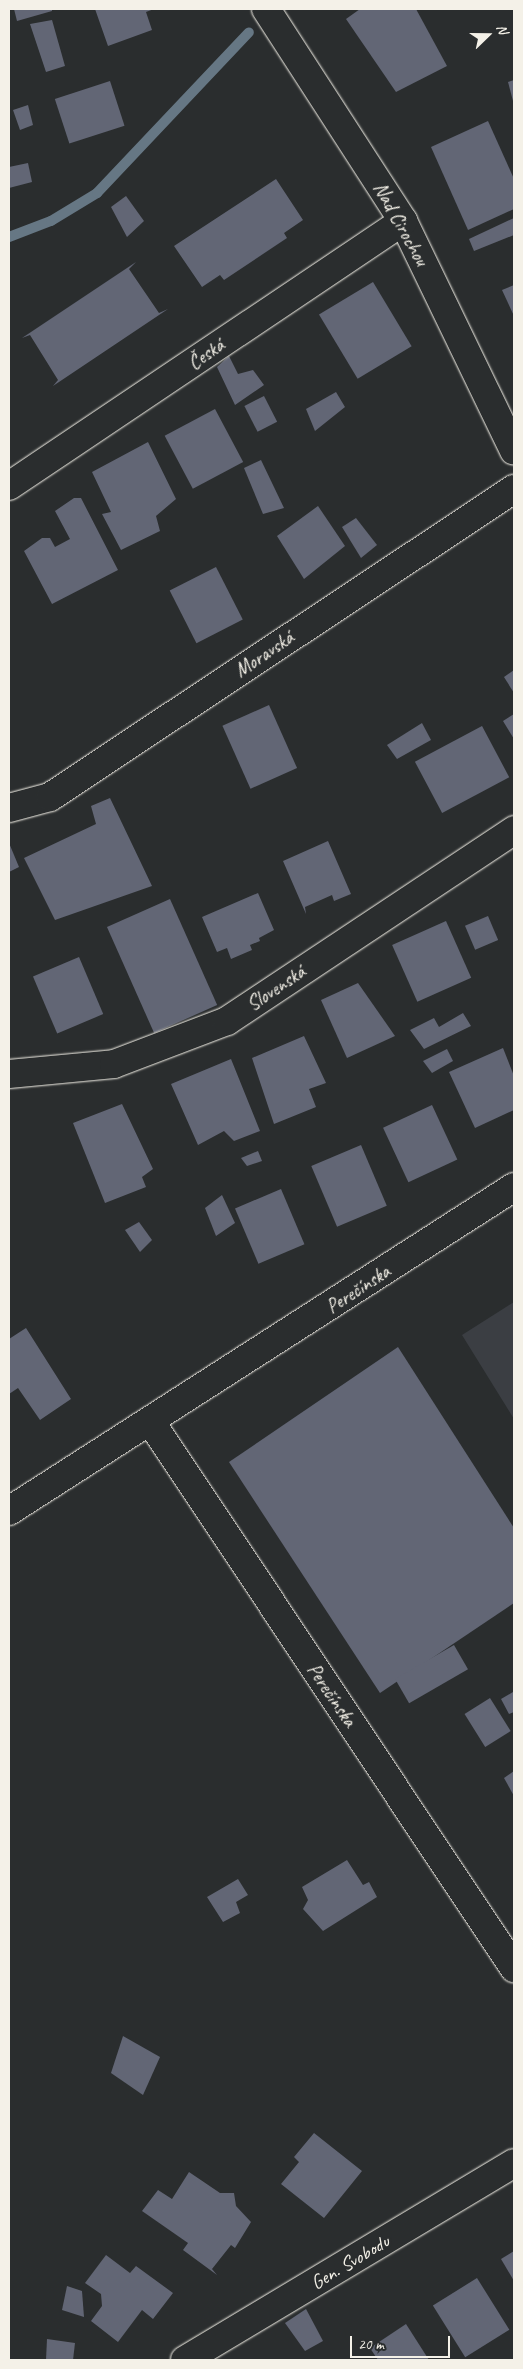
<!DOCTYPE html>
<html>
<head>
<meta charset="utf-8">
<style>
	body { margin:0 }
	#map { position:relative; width:523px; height:2369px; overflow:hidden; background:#2a2d2e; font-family:Caveat,sans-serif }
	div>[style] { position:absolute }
	.built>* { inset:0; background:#3b3e43 }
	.stream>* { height:10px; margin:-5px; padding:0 5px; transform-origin:5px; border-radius:5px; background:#667784 }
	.building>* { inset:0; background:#626675; transform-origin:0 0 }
	.roads { filter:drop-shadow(0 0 1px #f4f1e8) drop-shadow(0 0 1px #f4f1e8) }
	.minor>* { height:28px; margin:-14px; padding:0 14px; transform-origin:14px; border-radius:14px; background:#2a2d2e }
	span { translate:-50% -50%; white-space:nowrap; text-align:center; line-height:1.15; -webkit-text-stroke:5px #2a2d2e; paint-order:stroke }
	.street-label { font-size:20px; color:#f4f1e8 }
	.frame { position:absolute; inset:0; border:10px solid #f4f1e8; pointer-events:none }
	.north { position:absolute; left:463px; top:10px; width:50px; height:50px; -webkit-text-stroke:4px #2a2d2e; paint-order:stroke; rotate:68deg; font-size:14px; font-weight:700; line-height:20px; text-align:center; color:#f4f1e8 }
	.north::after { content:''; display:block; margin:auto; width:18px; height:22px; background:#f4f1e8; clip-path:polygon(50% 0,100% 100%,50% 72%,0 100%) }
	.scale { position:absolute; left:350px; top:2336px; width:100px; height:22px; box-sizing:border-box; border:2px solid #f4f1e8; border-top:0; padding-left:6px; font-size:15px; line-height:18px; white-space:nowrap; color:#f4f1e8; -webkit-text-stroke:4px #2a2d2e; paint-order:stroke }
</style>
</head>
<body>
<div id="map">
	<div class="built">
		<i style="clip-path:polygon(514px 1302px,514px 1419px,462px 1335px)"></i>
	</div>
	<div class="stream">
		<i style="left:9px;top:237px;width:45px;rotate:-20.9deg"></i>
		<i style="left:51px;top:221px;width:54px;rotate:-31.3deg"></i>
		<i style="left:97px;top:193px;width:221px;rotate:-46.6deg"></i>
	</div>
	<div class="building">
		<i style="clip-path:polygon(14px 9px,52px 9px,52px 11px,17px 21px)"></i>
		<i style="clip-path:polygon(95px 9px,154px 9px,146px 12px,152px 30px,108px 46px)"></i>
		<i style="clip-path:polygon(360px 9px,416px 9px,447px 66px,396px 92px,346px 19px)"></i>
		<i style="clip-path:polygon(52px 20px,65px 66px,46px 72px,30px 24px)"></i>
		<i style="clip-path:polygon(514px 80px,514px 101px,513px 101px,508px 82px)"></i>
		<i style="left:110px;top:81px;width:47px;height:58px;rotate:72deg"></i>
		<i style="clip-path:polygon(28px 105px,33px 125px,20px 130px,13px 110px)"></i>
		<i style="clip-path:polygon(488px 121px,514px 179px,514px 209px,468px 230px,431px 147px)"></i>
		<i style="clip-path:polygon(28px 163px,32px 182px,9px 188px,9px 167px)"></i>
		<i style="clip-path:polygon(276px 179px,303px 220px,284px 233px,287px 238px,224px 280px,220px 275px,202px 287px,174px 246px)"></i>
		<i style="clip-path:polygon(126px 196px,144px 221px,127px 237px,111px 207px)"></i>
		<i style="clip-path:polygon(514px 218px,514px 235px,474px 251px,469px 239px)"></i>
		<i style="clip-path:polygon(136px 262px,129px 269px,159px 313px,168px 309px,53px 386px,58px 380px,30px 335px,22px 338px)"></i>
		<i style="left:373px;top:282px;width:75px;height:63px;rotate:59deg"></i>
		<i style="clip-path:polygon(514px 285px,514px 316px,502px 290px)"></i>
		<i style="clip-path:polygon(229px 356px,238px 374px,253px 370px,264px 385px,235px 405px,217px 367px)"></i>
		<i style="clip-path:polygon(336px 392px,345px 407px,315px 431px,306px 409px)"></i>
		<i style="left:264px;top:396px;width:29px;height:22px;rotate:63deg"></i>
		<i style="left:215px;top:409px;width:60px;height:57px;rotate:62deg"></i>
		<i style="clip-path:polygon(148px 442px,176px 499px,156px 516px,160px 531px,121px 550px,102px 514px,111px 512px,92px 472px)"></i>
		<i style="clip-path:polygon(261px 460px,284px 508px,263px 514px,244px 468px)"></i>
		<i style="clip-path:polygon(74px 498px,81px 498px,118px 570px,52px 604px,24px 551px,42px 538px,50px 538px,55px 547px,70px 539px,55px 511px)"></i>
		<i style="clip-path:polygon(318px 506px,345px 546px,304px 579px,277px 536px)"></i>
		<i style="clip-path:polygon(356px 518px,377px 545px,361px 558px,342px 527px)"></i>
		<i style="left:216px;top:567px;width:59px;height:52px;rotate:63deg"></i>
		<i style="clip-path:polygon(514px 670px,514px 693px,504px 677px)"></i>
		<i style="left:269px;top:705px;width:69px;height:51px;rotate:66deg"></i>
		<i style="clip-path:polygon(514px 714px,514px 739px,503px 721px)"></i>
		<i style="clip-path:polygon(422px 723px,431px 740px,397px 759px,387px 745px)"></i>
		<i style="left:482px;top:726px;width:58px;height:76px;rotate:62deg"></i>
		<i style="clip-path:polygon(110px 798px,152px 886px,55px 920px,24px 858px,96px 824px,91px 806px)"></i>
		<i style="clip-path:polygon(328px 841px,351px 894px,334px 901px,332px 895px,305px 907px,306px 914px,283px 861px)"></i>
		<i style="clip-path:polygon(9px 843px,19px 867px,9px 872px)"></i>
		<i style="clip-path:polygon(258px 893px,274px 930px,259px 938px,260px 941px,250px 945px,252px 950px,231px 959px,227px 948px,217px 952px,202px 917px)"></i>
		<i style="left:170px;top:899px;width:116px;height:69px;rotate:66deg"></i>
		<i style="left:488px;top:916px;width:26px;height:25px;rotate:67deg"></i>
		<i style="left:446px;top:921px;width:62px;height:59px;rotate:66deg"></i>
		<i style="left:79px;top:957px;width:62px;height:50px;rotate:67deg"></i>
		<i style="clip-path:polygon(358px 983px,395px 1036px,347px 1058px,321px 1000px)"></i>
		<i style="clip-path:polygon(463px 1013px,471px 1026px,424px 1049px,410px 1030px,434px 1018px,439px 1027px)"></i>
		<i style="clip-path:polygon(304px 1036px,326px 1083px,309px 1089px,316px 1107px,274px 1124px,252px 1058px)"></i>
		<i style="clip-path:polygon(503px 1048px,514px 1076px,514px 1110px,475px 1128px,449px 1072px)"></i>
		<i style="clip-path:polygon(447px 1049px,453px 1061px,432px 1073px,423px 1061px)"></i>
		<i style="clip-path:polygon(231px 1059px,260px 1131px,234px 1141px,224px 1131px,198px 1145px,171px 1084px)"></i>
		<i style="clip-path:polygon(122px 1104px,153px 1169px,142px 1177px,146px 1187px,105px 1203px,73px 1123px)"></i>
		<i style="left:432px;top:1105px;width:60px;height:54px;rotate:65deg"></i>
		<i style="left:361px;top:1145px;width:66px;height:54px;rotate:67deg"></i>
		<i style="clip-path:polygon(258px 1151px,262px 1161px,247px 1166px,241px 1158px)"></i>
		<i style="left:281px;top:1189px;width:60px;height:50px;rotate:67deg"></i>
		<i style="clip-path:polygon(222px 1195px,235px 1223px,216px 1236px,205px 1208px)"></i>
		<i style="clip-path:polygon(139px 1222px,152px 1240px,140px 1252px,125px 1230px)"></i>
		<i style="clip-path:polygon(26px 1328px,71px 1399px,40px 1420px,18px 1388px,9px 1394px,9px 1339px)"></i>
		<i style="clip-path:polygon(398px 1347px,514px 1528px,514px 1603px,380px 1693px,229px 1462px)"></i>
		<i style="left:454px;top:1645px;width:28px;height:68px;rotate:60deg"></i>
		<i style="clip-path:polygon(513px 1692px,514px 1712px,509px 1714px,501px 1699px)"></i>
		<i style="left:490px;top:1698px;width:39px;height:30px;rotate:58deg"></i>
		<i style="clip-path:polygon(514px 1771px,514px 1796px,504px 1778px)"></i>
		<i style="clip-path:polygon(347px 1860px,363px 1885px,369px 1882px,377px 1897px,323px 1931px,303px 1909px,308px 1900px,302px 1887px)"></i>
		<i style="clip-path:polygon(238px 1879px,248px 1895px,236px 1902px,240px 1913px,223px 1922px,207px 1897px)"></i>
		<i style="clip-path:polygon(123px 2036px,160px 2057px,143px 2095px,111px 2073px)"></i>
		<i style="clip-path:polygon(314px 2133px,362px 2171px,324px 2218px,281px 2184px,299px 2162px,294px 2157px)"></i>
		<i style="clip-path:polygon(189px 2172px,220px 2193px,234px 2193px,236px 2206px,251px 2222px,235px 2248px,231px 2245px,212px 2269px,217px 2275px,183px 2250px,188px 2243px,142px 2211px,158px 2190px,172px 2199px)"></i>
		<i style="clip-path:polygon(514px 2251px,514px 2281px,501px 2259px)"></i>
		<i style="clip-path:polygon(106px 2255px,130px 2273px,136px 2266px,173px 2293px,153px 2319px,142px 2310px,118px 2342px,91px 2321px,102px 2306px,101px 2294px,85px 2283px)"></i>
		<i style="left:477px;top:2278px;width:61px;height:52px;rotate:58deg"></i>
		<i style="clip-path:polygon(67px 2286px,82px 2291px,84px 2317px,62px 2310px)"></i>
		<i style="clip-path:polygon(306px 2309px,323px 2341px,305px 2351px,285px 2323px)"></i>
		<i style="clip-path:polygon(406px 2324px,429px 2360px,378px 2360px,370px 2348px)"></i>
		<i style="clip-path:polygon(47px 2339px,75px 2343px,73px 2360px,46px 2360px)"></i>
	</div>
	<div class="roads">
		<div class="minor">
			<i style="left:266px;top:9px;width:252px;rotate:57.1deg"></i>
			<i style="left:403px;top:221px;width:255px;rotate:64.2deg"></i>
			<i style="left:9px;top:486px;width:475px;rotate:-33.9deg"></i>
			<i style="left:9px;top:808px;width:42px;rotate:-15deg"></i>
			<i style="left:50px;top:797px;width:557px;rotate:-33.58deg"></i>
			<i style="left:9px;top:1074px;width:105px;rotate:-5.4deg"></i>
			<i style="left:114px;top:1064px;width:121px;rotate:-20.8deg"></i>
			<i style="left:227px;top:1021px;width:345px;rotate:-33.6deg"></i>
			<i style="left:151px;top:1422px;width:656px;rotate:56.38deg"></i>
			<i style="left:9px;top:1511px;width:600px;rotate:-32.68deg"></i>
			<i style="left:185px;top:2360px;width:383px;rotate:-30.9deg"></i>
		</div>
	</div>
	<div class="street-label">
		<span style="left:401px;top:224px;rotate:61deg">Nad Cirochou</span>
		<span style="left:206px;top:354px;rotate:-34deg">Česká</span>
		<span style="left:264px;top:654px;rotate:-34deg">Moravská</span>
		<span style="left:276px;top:988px;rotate:-34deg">Slovenská</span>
		<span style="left:358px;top:1289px;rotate:-33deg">Perečínska</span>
		<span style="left:332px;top:1695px;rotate:56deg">Perečínska</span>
		<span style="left:350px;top:2262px;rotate:-31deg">Gen. Svobodu</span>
	</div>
	<div class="frame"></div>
	<div class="north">N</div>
	<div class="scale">20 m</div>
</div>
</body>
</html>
